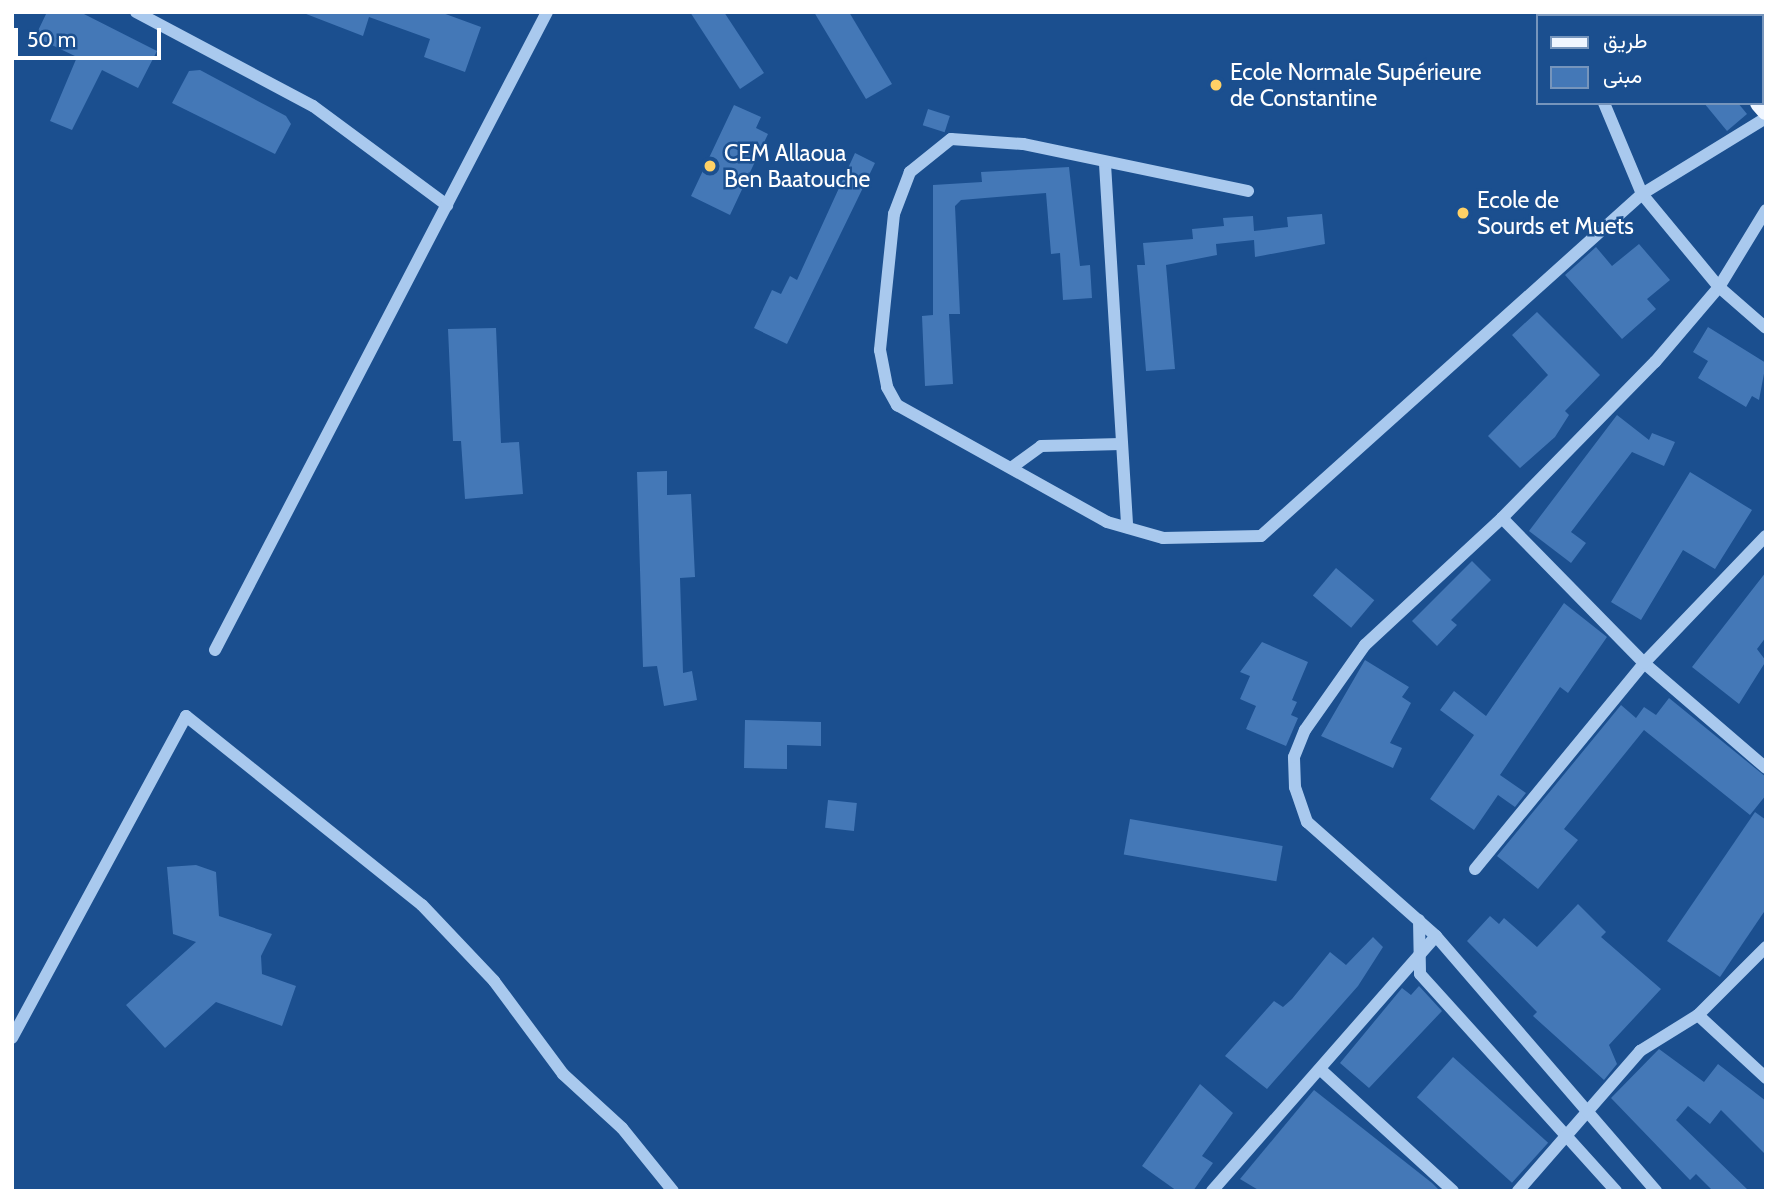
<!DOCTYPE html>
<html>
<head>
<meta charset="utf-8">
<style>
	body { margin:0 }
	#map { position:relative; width:1778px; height:1203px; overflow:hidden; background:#1b4f8f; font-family:Cabin,Vazirmatn,sans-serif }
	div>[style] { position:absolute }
	.building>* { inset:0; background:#4478b7; transform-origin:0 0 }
	.minor>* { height:12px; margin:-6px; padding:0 6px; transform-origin:6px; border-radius:6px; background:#a9c9ee }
	.major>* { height:18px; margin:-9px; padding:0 9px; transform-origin:9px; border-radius:9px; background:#f0f6ff }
	.dots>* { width:19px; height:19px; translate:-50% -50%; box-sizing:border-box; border:4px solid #1b4f8f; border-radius:50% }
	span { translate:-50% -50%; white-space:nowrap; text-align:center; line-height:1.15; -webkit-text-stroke:5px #1b4f8f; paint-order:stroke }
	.poi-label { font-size:23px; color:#fff }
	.left { translate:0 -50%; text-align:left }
	.frame { position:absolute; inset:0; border:14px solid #fff; pointer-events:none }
	.legend { position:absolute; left:1536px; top:14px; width:228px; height:91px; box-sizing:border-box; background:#1b4f8f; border:2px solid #7695bc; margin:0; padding:9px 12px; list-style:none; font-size:21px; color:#fff }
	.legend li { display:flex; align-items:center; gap:14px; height:35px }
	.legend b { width:35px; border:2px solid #7695bc }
	.scale { position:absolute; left:14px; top:28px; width:147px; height:32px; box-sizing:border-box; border:4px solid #fff; border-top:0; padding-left:9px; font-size:21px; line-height:24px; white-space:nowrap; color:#fff; -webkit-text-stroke:5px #1b4f8f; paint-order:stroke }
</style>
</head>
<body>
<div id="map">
	<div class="building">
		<i style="clip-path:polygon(47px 12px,80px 12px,157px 51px,138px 88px,102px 70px,72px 130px,50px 121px,77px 57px,35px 37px)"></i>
		<i style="clip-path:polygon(301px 12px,440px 12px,481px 27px,465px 72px,424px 57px,430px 39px,369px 17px,363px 36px)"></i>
		<i style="clip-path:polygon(690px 12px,724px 12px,764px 73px,740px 89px)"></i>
		<i style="clip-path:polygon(814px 12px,849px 12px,892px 84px,866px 99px)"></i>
		<i style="clip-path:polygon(200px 70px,286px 116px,291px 124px,275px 154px,172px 103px,189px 71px)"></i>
		<i style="clip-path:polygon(1704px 103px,1738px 103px,1747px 114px,1727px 131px)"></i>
		<i style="clip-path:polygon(734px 105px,761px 117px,756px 128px,768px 134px,730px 215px,691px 196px)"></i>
		<i style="left:928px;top:109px;width:23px;height:17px;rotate:18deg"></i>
		<i style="clip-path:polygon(855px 153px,875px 163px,787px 344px,754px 328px,772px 290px,781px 294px,790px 276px,797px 280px)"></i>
		<i style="clip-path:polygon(1069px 167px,1080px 266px,1090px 265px,1092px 298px,1063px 300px,1060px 253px,1051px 254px,1046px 193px,961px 200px,955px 206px,960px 314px,949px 314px,953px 384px,925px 386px,922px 316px,933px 315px,933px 185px,982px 182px,981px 172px)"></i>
		<i style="clip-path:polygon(1322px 214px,1325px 244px,1255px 257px,1254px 240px,1216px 244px,1217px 255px,1166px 265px,1175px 369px,1146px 371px,1137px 265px,1145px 265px,1143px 243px,1193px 239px,1192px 229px,1224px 226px,1223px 218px,1253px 216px,1254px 231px,1288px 227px,1287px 217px)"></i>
		<i style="clip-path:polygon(1639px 244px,1670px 280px,1647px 299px,1656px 309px,1622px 339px,1565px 275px,1596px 247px,1612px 266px)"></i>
		<i style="clip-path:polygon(1537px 312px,1600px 375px,1565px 411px,1569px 415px,1555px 437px,1520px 468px,1488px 436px,1548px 375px,1512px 335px)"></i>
		<i style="clip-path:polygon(1708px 327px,1766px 363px,1759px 400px,1752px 396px,1746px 407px,1698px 378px,1708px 361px,1693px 352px)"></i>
		<i style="clip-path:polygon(496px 328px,501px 443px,519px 442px,523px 494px,465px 499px,461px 441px,453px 441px,448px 329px)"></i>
		<i style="clip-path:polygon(1617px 415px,1649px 440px,1652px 433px,1675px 442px,1664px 466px,1632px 452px,1571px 532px,1586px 543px,1571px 563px,1529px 531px)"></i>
		<i style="clip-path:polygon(667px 471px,667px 495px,691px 494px,695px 577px,680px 578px,683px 673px,692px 671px,697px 700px,664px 706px,657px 666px,643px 667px,637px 472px)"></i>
		<i style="clip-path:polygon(1690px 472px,1752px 510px,1715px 569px,1683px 550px,1641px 620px,1611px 602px)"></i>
		<i style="clip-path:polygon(1472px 561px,1491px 580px,1451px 620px,1457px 625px,1437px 646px,1412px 621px)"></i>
		<i style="left:1336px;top:568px;width:50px;height:36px;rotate:40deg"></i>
		<i style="clip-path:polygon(1766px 572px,1766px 637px,1757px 649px,1766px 661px,1739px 704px,1692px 667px)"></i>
		<i style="clip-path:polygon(1564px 603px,1607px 637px,1568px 693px,1560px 687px,1500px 775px,1526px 793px,1515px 807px,1498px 795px,1474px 830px,1430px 799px,1474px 735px,1440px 710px,1454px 691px,1486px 716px)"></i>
		<i style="clip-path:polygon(1262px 642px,1308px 662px,1292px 700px,1297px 702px,1291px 715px,1298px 718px,1286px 746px,1246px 729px,1256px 706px,1240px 699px,1250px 676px,1240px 672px)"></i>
		<i style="clip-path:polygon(1365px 660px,1409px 687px,1402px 697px,1411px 703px,1390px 743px,1402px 748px,1393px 768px,1321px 736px)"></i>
		<i style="clip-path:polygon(1669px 698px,1766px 777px,1766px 795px,1750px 815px,1644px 730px,1564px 829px,1578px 840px,1538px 889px,1497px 856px,1621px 705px,1636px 718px,1644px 707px,1656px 715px)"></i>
		<i style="clip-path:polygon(745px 720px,821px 722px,821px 746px,787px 745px,787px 769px,744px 768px)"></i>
		<i style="left:828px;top:800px;width:29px;height:28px;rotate:6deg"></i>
		<i style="clip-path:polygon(1755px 812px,1766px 820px,1766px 909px,1720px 977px,1667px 941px)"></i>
		<i style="left:1130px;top:819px;width:155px;height:36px;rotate:10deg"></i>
		<i style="clip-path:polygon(196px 865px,216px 872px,219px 916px,272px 934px,261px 956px,262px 974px,296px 986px,282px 1026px,216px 1002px,165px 1048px,126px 1005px,196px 942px,173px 934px,167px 867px)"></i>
		<i style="clip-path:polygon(1578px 904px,1606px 932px,1601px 937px,1661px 989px,1609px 1045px,1617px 1064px,1604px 1080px,1533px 1016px,1537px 1012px,1467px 941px,1490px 916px,1499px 924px,1504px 918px,1537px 947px)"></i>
		<i style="clip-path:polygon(1373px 937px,1383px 947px,1358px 986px,1267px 1089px,1225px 1056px,1274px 1001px,1283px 1007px,1292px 999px,1330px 952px,1346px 965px)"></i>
		<i style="clip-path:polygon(1419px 986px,1442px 1011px,1369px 1088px,1340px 1063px,1402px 988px,1411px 995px)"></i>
		<i style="clip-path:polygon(1659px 1049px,1704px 1082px,1718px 1064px,1766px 1101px,1766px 1155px,1721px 1110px,1710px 1124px,1688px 1106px,1676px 1120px,1749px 1191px,1713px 1191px,1696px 1174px,1690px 1180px,1611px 1098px)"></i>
		<i style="left:1453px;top:1057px;width:128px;height:54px;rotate:42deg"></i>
		<i style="clip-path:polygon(1200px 1084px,1233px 1113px,1202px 1156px,1213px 1163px,1193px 1191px,1177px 1191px,1142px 1166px)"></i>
		<i style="clip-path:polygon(1314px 1090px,1432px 1183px,1440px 1191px,1260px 1191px,1240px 1179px)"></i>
	</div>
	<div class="minor">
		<i style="left:136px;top:12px;width:200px;rotate:28deg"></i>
		<i style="left:313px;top:106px;width:167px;rotate:36.5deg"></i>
		<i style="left:1577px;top:12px;width:4px;rotate:76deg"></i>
		<i style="left:1701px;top:16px;width:5px;rotate:-53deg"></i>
		<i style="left:1604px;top:103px;width:99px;rotate:67.3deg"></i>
		<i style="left:1642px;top:194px;width:121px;rotate:50.4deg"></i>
		<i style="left:1719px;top:287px;width:62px;rotate:41.1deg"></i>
		<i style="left:1105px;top:164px;width:364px;rotate:86.5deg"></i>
		<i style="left:1248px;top:191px;width:230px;rotate:-168.2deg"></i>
		<i style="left:1023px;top:144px;width:72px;rotate:-176deg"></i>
		<i style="left:951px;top:139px;width:53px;rotate:141.2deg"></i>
		<i style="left:910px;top:172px;width:45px;rotate:110.9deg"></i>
		<i style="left:894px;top:214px;width:137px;rotate:95.9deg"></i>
		<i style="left:880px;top:350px;width:38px;rotate:79deg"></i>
		<i style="left:887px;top:387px;width:21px;rotate:61deg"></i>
		<i style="left:897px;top:405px;width:240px;rotate:29.1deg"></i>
		<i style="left:1107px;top:522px;width:58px;rotate:15.9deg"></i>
		<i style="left:1163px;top:538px;width:98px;rotate:-1.2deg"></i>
		<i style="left:1261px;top:536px;width:512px;rotate:-41.91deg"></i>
		<i style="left:1642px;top:194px;width:145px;rotate:-31.5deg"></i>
		<i style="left:1011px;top:468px;width:37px;rotate:-36deg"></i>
		<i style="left:1041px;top:446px;width:80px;rotate:-1.4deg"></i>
		<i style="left:1502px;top:518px;width:203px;rotate:45.6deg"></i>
		<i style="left:1644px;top:663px;width:161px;rotate:40.7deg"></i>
		<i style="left:215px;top:650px;width:719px;rotate:-62.51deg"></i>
		<i style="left:1475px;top:869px;width:266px;rotate:-50.6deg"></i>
		<i style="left:1644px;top:663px;width:176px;rotate:-46.2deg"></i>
		<i style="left:1419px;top:920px;width:54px;rotate:88.9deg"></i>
		<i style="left:1420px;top:974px;width:292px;rotate:47.9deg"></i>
		<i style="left:1698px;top:1015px;width:96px;rotate:-45deg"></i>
		<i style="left:12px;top:1038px;width:366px;rotate:-61.6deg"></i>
		<i style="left:186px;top:716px;width:302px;rotate:38.7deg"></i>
		<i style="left:422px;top:905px;width:105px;rotate:46.5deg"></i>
		<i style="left:494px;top:981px;width:116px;rotate:53.4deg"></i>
		<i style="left:563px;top:1074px;width:80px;rotate:42.5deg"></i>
		<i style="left:622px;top:1128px;width:81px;rotate:51deg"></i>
		<i style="left:1321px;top:1070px;width:179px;rotate:42.5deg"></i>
		<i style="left:1212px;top:1191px;width:339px;rotate:-48.7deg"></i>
		<i style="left:1518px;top:1191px;width:186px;rotate:-48.9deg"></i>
		<i style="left:1640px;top:1051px;width:68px;rotate:-31.8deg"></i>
		<i style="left:1698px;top:1015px;width:93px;rotate:42.8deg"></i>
		<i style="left:1656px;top:1191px;width:337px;rotate:-130.8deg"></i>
		<i style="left:1436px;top:936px;width:172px;rotate:-138.5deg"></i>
		<i style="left:1307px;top:822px;width:37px;rotate:-109deg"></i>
		<i style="left:1295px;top:787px;width:30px;rotate:-92deg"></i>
		<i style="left:1294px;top:757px;width:29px;rotate:-68deg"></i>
		<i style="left:1305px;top:730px;width:104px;rotate:-54.8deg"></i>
		<i style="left:1365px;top:645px;width:187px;rotate:-42.8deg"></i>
		<i style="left:1502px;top:518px;width:219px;rotate:-45.6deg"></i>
		<i style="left:1655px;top:362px;width:99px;rotate:-49.5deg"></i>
		<i style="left:1719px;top:287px;width:90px;rotate:-58.6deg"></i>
	</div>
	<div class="major">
		<i style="left:1682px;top:12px;width:5px;rotate:53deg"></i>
		<i style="left:1759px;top:103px;width:11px;rotate:49deg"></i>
	</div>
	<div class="dots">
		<i style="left:1216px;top:85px;background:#ffd166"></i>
		<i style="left:710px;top:166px;background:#ffd166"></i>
		<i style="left:1463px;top:213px;background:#ffd166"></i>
	</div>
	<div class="poi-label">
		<span class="left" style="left:1230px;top:85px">Ecole Normale Supérieure<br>de Constantine</span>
		<span class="left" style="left:724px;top:166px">CEM Allaoua<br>Ben Baatouche</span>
		<span class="left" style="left:1477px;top:213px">Ecole de<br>Sourds et Muets</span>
	</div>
	<div class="frame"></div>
	<ul class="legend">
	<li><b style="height:9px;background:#f0f6ff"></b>طريق</li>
	<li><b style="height:19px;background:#4478b7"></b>مبنى</li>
	</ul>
	<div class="scale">50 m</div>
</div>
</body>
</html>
